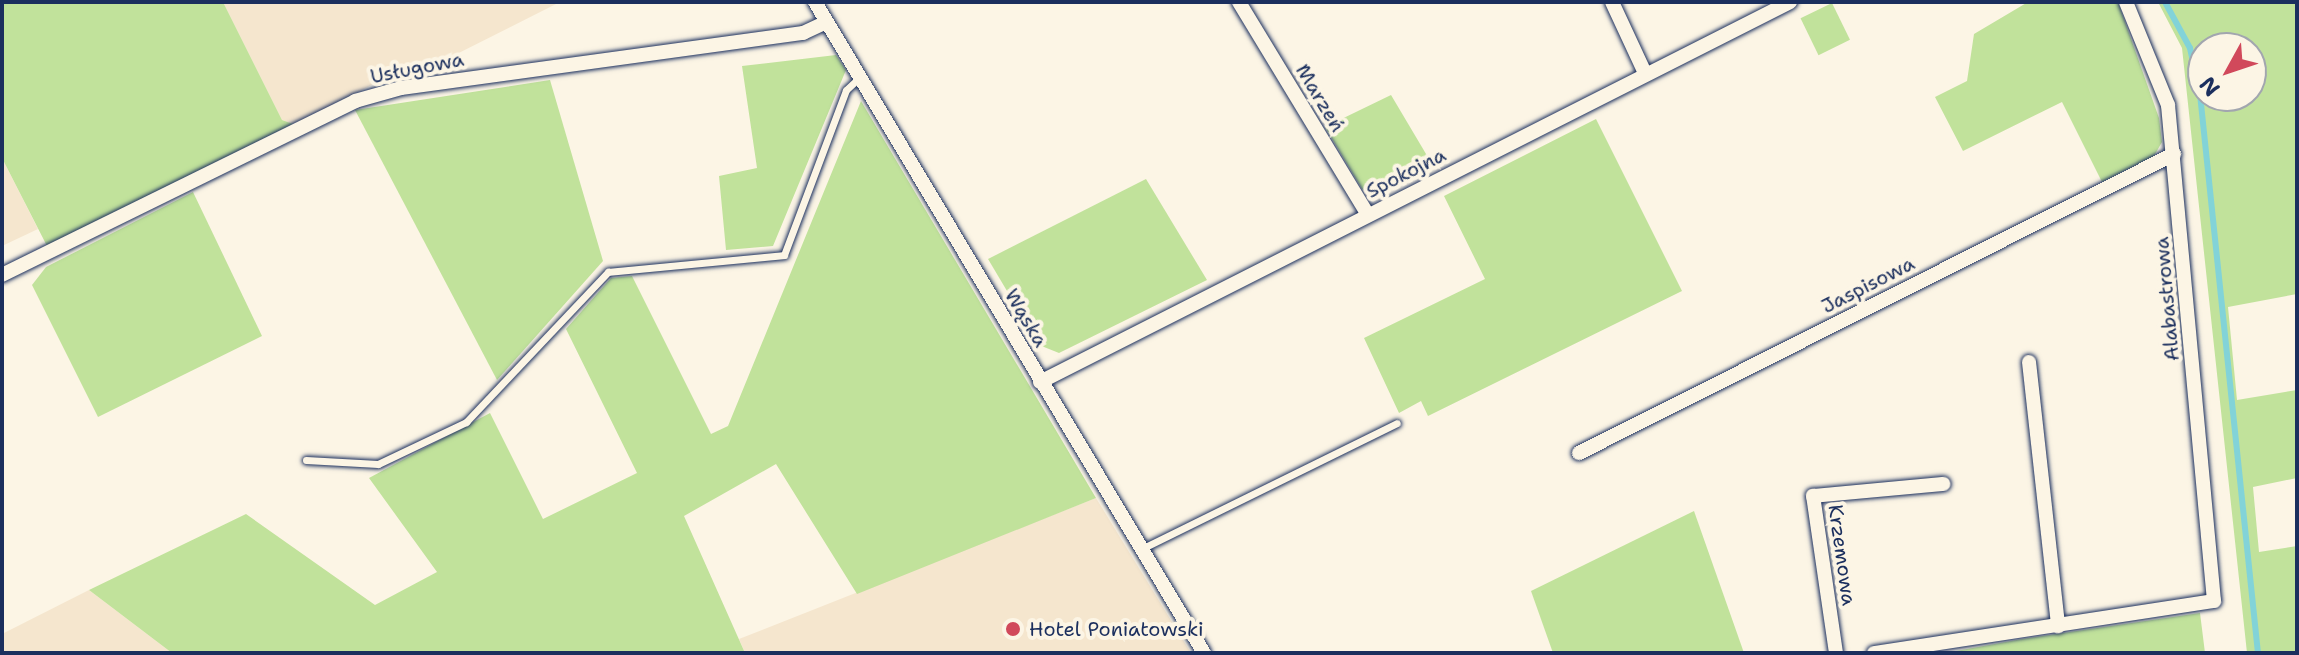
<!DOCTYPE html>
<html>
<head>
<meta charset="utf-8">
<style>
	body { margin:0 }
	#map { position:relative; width:2299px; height:655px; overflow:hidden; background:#fcf5e5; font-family:"Shantell Sans",sans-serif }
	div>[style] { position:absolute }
	.built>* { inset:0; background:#f5e6ce }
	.green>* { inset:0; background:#c1e29b; transform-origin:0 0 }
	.stream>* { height:6px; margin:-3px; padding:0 3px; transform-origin:3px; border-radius:3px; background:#82d3d8 }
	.roads { filter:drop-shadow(0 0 2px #1b2f5e) drop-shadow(0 0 2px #1b2f5e) }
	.lane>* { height:7px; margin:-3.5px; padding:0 3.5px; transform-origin:3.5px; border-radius:3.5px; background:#fcf5e5 }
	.street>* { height:14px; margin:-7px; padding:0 7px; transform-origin:7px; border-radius:7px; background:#fcf5e5 }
	.dots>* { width:22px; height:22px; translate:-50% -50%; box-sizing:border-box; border:4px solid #fcf5e5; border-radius:50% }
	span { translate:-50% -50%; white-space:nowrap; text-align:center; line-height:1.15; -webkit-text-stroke:8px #fcf5e5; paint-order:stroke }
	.street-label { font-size:20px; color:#1b2f5e }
	.poi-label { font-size:20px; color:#1b2f5e }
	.left { translate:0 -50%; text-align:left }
	.frame { position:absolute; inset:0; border:4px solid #1b2f5e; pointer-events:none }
	.north { position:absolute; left:2187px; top:32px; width:80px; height:80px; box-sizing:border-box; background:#fcf5e5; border:2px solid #a2a6af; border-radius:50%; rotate:230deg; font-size:22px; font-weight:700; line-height:32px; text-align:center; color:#1b2f5e }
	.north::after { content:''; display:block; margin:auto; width:28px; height:36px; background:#d1495b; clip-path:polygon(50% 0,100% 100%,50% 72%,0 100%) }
</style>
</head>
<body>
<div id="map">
	<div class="built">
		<i style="clip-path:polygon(223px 2px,560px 2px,405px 80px,398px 72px,293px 124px,282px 120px)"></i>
		<i style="clip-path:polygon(2px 158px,38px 229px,2px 246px)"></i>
		<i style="clip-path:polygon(1096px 498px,1191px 653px,745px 653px,739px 639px)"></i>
		<i style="clip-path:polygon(89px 590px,172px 653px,2px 653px,2px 634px)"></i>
	</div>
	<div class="green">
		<i style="clip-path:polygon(2px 2px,223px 2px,282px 120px,293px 124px,47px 246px,2px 158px)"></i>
		<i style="clip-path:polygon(2028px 2px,2118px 2px,2159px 118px,2162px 142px,2154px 156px,2102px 182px,2062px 102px,1963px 151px,1935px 97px,1967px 81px,1974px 34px)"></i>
		<i style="clip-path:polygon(evenodd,2158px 2px,2297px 2px,2297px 294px,2228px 307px,2237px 400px,2297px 390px,2297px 478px,2253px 487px,2259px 552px,2297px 546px,2297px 653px,2247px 653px,2182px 48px,2158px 2px,2203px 48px,2251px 48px,2251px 96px,2203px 96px,2203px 48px)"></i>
		<i style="left:1832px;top:3px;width:41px;height:35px;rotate:64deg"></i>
		<i style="clip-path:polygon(836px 55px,846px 70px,773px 246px,726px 250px,719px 176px,757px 168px,742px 66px)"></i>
		<i style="clip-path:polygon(550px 80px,603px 261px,497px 380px,355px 110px)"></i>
		<i style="clip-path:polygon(1391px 95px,1432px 164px,1374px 193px,1362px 189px,1325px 127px)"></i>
		<i style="clip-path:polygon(861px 101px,1096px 498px,857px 594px,776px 464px,684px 516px,745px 653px,172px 653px,89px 590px,246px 514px,375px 605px,437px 572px,369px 478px,490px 413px,543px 519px,637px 473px,566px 329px,611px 278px,632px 276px,711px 434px,728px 426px)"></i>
		<i style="clip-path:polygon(1596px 119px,1682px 291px,1428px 416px,1421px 401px,1399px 413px,1364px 338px,1485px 279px,1444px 196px)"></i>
		<i style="clip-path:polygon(1146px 179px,1207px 280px,1059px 353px,1039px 345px,988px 259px)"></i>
		<i style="clip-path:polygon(193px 192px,262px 336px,98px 417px,32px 285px,46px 267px)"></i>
		<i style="clip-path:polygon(1694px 511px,1744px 653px,1553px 653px,1531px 591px)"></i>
		<i style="clip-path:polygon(2200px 613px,2205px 653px,1945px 653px,2022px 639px)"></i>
	</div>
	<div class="stream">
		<i style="left:2165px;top:2px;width:52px;rotate:61.5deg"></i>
		<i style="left:2190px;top:48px;width:47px;rotate:77.7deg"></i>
		<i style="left:2200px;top:94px;width:562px;rotate:84.08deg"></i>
	</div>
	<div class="roads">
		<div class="lane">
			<i style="left:306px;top:460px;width:72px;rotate:3.2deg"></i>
			<i style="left:378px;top:464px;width:98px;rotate:-25.5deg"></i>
			<i style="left:466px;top:422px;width:207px;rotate:-46.6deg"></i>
			<i style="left:608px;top:272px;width:177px;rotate:-5.5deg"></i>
			<i style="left:784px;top:255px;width:176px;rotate:-69.4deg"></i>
			<i style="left:846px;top:90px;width:18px;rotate:-43deg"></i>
			<i style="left:1141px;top:549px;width:285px;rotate:-26.2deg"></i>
		</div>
		<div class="street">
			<i style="left:815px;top:2px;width:758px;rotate:59.14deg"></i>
			<i style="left:1239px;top:2px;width:249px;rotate:58.8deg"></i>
			<i style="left:1612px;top:2px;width:78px;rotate:65.1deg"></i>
			<i style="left:2px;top:275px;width:394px;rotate:-26.2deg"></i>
			<i style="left:355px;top:101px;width:48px;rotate:-15.8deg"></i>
			<i style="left:401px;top:88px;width:406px;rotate:-7.8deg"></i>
			<i style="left:803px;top:33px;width:26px;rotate:-25deg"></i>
			<i style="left:2029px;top:362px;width:266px;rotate:83.7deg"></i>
			<i style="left:1040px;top:382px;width:841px;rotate:-26.87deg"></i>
			<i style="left:1579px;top:453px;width:666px;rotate:-26.68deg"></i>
			<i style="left:1836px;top:653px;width:159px;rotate:-98.3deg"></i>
			<i style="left:1813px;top:496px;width:131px;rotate:-5.3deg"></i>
			<i style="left:1874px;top:653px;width:344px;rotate:-8.7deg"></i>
			<i style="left:2214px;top:601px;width:498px;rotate:-95.3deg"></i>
			<i style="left:2168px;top:105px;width:111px;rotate:-112.2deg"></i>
		</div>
	</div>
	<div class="dots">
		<i style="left:1013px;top:629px;background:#d1495b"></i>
	</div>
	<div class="street-label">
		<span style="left:417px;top:68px;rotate:-11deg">Usługowa</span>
		<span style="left:1320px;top:98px;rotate:59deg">Marzeń</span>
		<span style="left:1406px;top:173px;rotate:-27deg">Spokojna</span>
		<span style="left:1868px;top:285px;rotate:-27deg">Jaspisowa</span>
		<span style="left:2167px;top:299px;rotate:-95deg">Alabastrowa</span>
		<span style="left:1026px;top:318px;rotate:59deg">Wąska</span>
		<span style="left:1842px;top:555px;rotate:82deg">Krzemowa</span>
	</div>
	<div class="poi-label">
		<span class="left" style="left:1029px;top:629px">Hotel Poniatowski</span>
	</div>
	<div class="frame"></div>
	<div class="north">N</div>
</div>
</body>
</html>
